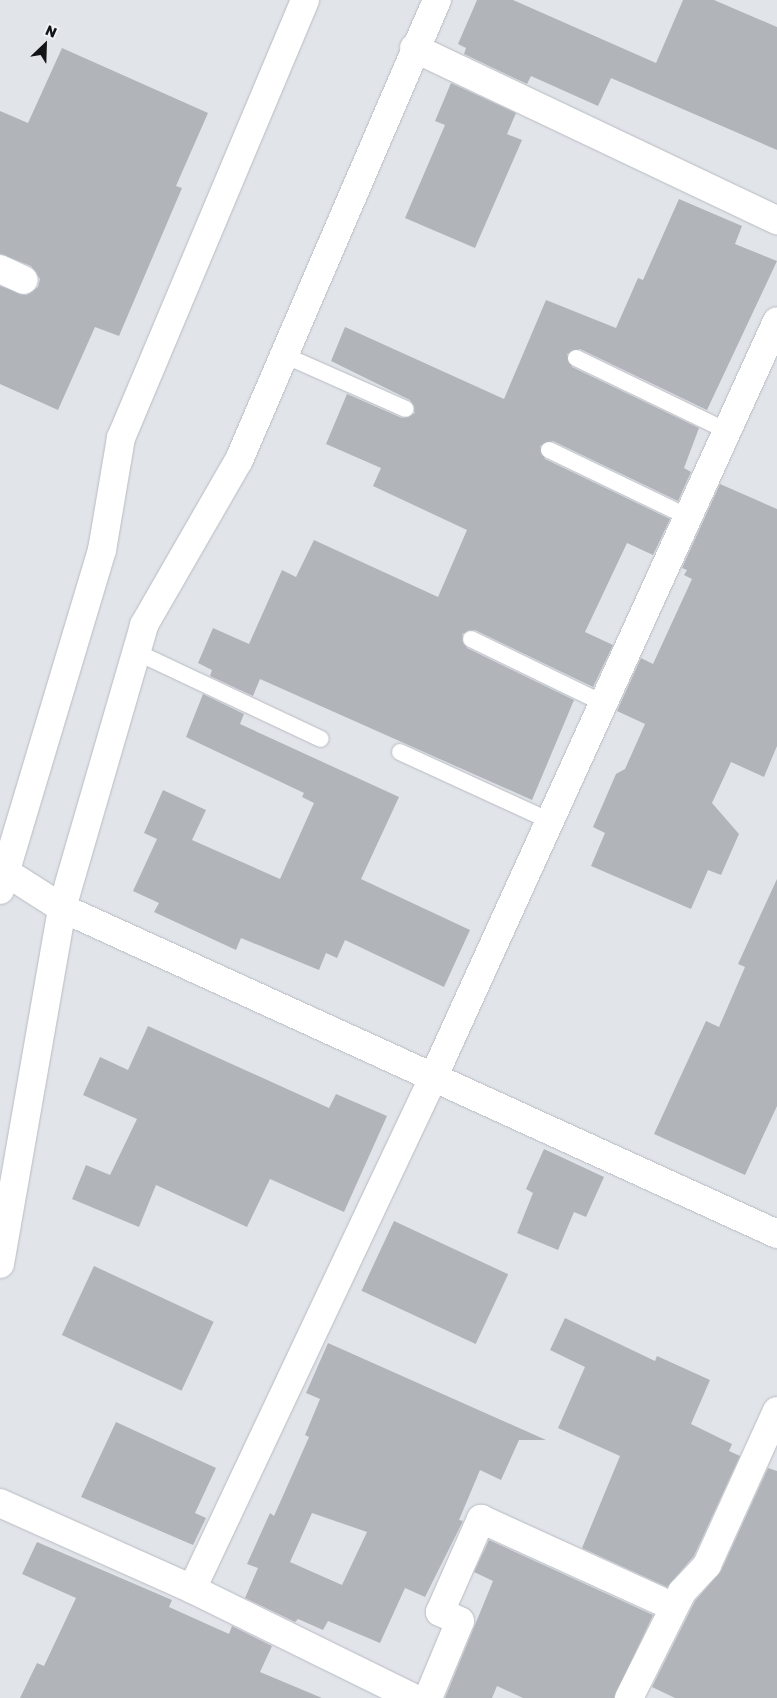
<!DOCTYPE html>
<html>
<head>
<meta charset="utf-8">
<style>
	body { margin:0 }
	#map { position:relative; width:777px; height:1698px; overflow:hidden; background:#e1e5ea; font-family:"Golos Text",sans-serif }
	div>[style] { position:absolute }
	.building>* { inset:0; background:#b1b5ba; transform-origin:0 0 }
	.roads { filter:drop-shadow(0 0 1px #b8bbc1) drop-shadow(0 0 1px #b8bbc1) }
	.service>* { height:16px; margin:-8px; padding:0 8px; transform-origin:8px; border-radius:8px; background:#fff }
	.minor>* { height:28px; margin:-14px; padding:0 14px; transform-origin:14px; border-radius:14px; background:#fff }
	.tertiary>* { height:28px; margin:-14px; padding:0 14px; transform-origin:14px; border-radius:14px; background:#fff }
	span { translate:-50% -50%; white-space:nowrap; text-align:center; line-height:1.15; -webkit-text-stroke:4px #eef2f7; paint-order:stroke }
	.north { position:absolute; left:20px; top:20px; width:50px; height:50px; -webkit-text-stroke:4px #eef2f7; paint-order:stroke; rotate:24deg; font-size:14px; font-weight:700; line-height:20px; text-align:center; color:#131416 }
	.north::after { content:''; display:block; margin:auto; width:18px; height:22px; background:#131416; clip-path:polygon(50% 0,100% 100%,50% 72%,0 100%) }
</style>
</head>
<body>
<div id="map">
	<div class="building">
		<i style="clip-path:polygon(477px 0,513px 0,656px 63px,683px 0,714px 0,777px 27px,777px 150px,611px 78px,598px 106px,531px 76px,527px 84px,464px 54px,466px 48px,458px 44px)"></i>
		<i style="clip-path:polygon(62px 48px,208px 113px,176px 186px,182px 188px,119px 336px,95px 327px,58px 410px,0 384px,0 286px,26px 295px,38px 287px,40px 279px,31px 266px,0 254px,0 111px,28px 123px)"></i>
		<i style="clip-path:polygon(451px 83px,516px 113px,507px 134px,522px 140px,475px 248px,405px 218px,445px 125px,435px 121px)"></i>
		<i style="clip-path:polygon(679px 199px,742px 226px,735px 244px,777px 261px,707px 410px,580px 349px,567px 354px,572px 367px,699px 428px,684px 468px,691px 472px,678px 501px,553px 441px,540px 446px,545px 459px,670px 519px,653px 555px,627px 543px,585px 632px,613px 645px,593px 687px,475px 630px,462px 634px,467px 648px,574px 700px,532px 800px,260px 679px,253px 696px,210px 676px,212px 670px,198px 663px,213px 628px,249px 644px,282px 570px,296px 577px,314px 540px,438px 597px,467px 530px,373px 486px,381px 468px,326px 444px,347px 394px,402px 418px,415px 413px,410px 400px,331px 361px,345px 327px,504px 399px,546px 300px,616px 328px,638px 278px,643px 280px)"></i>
		<i style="clip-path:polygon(720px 484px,777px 509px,777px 746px,764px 777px,731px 762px,712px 803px,739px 834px,721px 875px,708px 870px,691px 909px,591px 866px,605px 833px,593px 827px,616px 774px,625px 769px,645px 724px,617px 711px,641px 658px,653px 664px,692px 579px,684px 575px,687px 570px,682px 568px)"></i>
		<i style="clip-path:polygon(203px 694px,244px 714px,240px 724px,399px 797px,361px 879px,470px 930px,444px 987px,345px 940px,337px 958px,326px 953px,319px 970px,241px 938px,236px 950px,154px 912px,159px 903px,133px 891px,157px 839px,144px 833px,163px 790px,206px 810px,192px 840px,280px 879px,314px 803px,302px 797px,304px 793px,186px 737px)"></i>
		<i style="clip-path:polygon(777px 879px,777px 1106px,745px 1175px,654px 1134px,706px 1021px,719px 1027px,745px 967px,738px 964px)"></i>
		<i style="clip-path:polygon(148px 1026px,329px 1108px,336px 1094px,387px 1116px,344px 1212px,270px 1179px,247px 1227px,156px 1185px,139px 1227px,72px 1199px,86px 1165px,110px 1175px,137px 1119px,83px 1095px,100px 1057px,128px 1070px)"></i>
		<i style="clip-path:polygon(544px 1149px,604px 1177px,586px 1217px,574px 1212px,558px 1250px,517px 1233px,533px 1193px,526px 1189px)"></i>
		<i style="left:394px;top:1221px;width:126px;height:77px;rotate:25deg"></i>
		<i style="left:94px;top:1266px;width:132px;height:76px;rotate:25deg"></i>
		<i style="clip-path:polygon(565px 1318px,655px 1361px,657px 1356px,710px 1380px,691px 1424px,732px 1444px,729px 1451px,740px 1456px,694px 1556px,667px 1587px,582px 1548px,620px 1456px,558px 1428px,585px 1367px,550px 1350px)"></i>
		<i style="clip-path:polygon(evenodd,328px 1343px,546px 1440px,519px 1440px,501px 1480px,480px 1470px,459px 1520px,463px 1521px,425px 1597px,405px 1588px,380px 1643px,328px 1621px,323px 1630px,298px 1619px,295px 1622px,245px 1598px,258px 1568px,247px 1564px,270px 1513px,274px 1516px,309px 1437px,305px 1435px,320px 1399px,306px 1393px,328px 1343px,312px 1513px,367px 1532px,342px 1585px,290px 1562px,312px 1513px)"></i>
		<i style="clip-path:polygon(116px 1422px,216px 1468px,195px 1513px,206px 1518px,193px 1545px,81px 1497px)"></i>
		<i style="clip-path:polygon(768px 1468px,777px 1471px,777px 1698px,675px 1698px,652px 1687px,695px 1601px,721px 1571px)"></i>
		<i style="clip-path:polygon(489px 1540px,653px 1615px,614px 1698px,523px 1698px,497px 1686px,492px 1698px,445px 1698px,493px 1581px,474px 1572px)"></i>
		<i style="clip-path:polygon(37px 1542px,172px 1600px,169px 1607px,229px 1634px,232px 1626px,272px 1646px,260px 1672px,322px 1698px,20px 1698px,37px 1663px,44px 1666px,76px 1598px,22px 1574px)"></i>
	</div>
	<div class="roads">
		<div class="service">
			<i style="left:284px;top:355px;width:133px;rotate:23.9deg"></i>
			<i style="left:576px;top:358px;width:168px;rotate:25.8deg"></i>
			<i style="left:549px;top:450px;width:154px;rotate:25.7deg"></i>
			<i style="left:471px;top:639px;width:147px;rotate:25.9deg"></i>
			<i style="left:136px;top:652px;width:204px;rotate:25.2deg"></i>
			<i style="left:400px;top:752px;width:165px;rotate:24.7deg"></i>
		</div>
		<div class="minor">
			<i style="left:414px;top:48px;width:402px;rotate:25.4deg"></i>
			<i style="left:0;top:269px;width:26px;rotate:25deg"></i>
			<i style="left:0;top:1503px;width:210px;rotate:24.1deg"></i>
			<i style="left:192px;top:1589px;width:247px;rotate:26.2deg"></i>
			<i style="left:192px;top:1589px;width:565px;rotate:-64.75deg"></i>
			<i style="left:433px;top:1078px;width:831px;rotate:-65.56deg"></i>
			<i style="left:428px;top:1698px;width:83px;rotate:-67.4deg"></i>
			<i style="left:460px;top:1621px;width:22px;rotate:-156deg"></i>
			<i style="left:440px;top:1612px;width:102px;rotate:-66.2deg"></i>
			<i style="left:481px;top:1519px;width:212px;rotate:24.5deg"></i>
			<i style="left:629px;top:1698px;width:119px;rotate:-63.4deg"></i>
			<i style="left:682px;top:1592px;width:37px;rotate:-47deg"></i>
			<i style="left:707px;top:1565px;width:169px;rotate:-65.6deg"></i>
		</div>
		<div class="tertiary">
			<i style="left:4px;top:871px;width:69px;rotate:32.5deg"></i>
			<i style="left:62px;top:908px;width:786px;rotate:24.51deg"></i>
			<i style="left:0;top:890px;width:355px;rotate:-73.3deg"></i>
			<i style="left:102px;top:550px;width:114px;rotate:-80.4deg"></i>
			<i style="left:121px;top:438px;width:475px;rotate:-67.2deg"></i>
			<i style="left:0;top:1264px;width:361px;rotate:-80.1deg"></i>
			<i style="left:62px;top:908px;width:295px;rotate:-73.8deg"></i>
			<i style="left:144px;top:625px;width:190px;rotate:-60.1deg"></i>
			<i style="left:239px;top:460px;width:501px;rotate:-66.71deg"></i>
		</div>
	</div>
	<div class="north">N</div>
</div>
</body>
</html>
